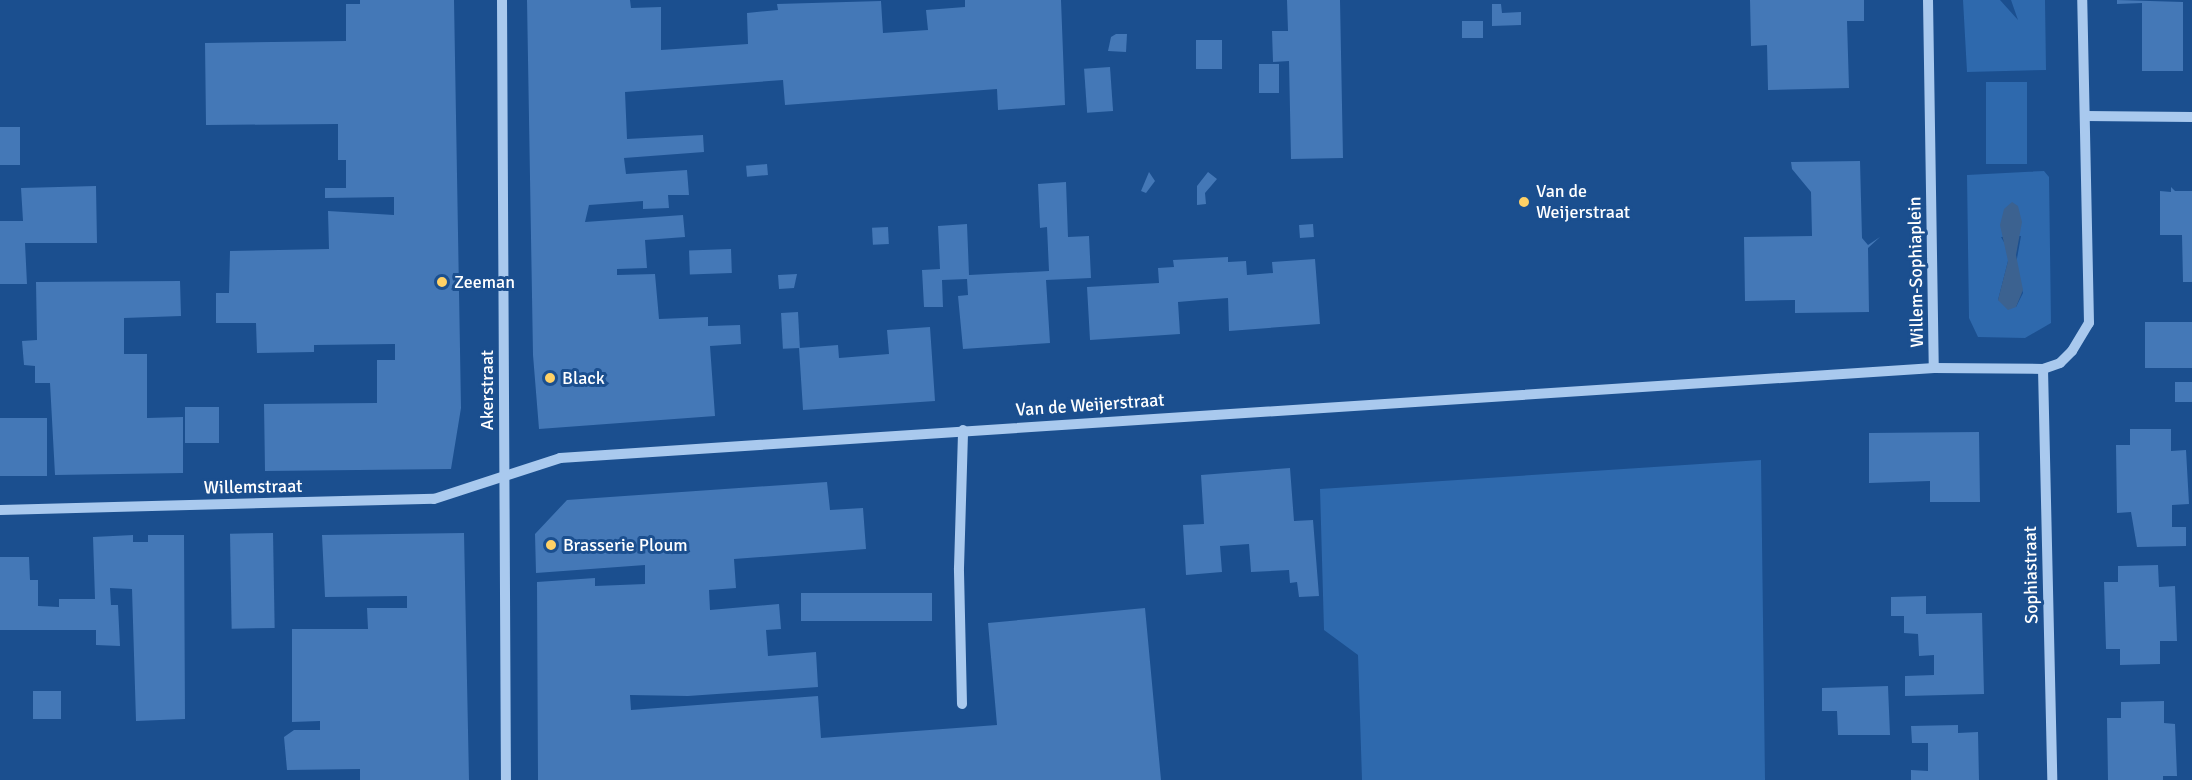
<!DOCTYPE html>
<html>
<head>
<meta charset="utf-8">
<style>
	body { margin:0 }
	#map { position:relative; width:2192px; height:780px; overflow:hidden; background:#1b4f8f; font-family:Signika,sans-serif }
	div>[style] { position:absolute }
	.green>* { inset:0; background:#2e69ad; transform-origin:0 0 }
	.water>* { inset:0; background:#3c6290 }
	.building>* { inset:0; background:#4478b7; transform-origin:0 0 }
	.minor>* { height:10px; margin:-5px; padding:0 5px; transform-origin:5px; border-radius:5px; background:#a9c9ee }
	.dots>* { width:16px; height:16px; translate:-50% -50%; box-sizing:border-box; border:3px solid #1b4f8f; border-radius:50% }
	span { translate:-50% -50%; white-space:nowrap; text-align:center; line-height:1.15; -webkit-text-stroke:6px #1b4f8f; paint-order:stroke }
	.poi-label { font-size:18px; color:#fff }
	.left { translate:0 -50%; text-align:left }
	.street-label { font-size:18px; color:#fff }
</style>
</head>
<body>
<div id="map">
	<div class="green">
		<i style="clip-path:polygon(1963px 0,2000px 0,2018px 20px,2011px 0,2045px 0,2046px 70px,1967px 72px)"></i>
		<i style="left:1986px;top:82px;width:41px;height:82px"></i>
		<i style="clip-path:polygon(evenodd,2044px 171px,2049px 177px,2051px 323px,2025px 338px,1978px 337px,1969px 318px,1967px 175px,2044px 171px,2021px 236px,2016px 264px,2023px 293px,2016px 307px,1998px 300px,2008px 261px,2008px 249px,2001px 237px,2021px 236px)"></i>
		<i style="clip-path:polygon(1761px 460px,1765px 780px,1362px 780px,1358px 655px,1324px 630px,1320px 489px)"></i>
	</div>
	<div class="water">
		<i style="clip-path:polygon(2012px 202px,2018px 206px,2022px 222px,2016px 255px,2023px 290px,2016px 307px,2008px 310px,1998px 300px,2008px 261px,2000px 225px,2004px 209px)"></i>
	</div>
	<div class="building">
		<i style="clip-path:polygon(360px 0,454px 0,461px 408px,451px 469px,265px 471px,264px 404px,377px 403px,377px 360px,395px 360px,395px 344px,314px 345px,314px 352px,257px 353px,256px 323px,216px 323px,216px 293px,229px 293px,230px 251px,329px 249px,328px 211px,394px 215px,394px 197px,325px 198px,325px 188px,346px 188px,346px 160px,338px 160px,338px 124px,206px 125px,205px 43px,346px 41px,346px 4px,360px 4px)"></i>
		<i style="clip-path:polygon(527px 0,630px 0,631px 8px,661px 7px,661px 50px,748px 44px,747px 13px,778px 10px,777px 4px,881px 1px,883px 33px,928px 30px,926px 10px,965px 7px,965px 0,1061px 0,1065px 105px,998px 110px,997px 89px,785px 105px,783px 80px,625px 92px,627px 139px,703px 135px,704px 152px,624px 158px,626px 174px,687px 170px,689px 195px,668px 195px,669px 208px,643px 209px,643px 201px,589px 205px,585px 222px,683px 215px,685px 237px,645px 240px,647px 268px,617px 269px,617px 275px,655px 274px,659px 319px,708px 317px,708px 326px,740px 325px,741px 344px,710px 346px,715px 416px,539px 429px,533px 355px)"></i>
		<i style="clip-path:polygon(1287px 0,1340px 0,1343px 158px,1291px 159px,1289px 61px,1273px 62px,1272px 31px,1288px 31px)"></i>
		<i style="clip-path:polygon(1750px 0,1864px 0,1864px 21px,1847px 21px,1849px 88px,1768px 90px,1767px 45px,1751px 46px)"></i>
		<i style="clip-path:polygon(2117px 0,2183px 2px,2183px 71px,2142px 71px,2142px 3px,2117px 4px)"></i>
		<i style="clip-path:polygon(1492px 4px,1501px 4px,1502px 13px,1521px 12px,1521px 25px,1492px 26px)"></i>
		<i style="left:1462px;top:21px;width:21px;height:17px"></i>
		<i style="clip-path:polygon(1116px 34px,1127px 34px,1126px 52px,1108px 51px,1111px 37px)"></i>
		<i style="left:1196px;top:40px;width:26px;height:29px"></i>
		<i style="left:1279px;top:64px;width:29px;height:20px;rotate:90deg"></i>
		<i style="left:1110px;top:67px;width:44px;height:26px;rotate:86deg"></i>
		<i style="left:0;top:127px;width:20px;height:38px"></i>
		<i style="clip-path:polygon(1860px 161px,1862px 238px,1868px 245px,1880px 237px,1868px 248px,1869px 312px,1795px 313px,1795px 300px,1745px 301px,1744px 237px,1812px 236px,1811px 192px,1792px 169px,1791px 162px)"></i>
		<i style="left:767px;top:164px;width:11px;height:21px;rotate:85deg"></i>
		<i style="clip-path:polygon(1149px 172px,1155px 181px,1146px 193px,1141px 191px)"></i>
		<i style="clip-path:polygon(1208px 172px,1217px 179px,1205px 193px,1206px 204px,1197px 205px,1197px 186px)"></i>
		<i style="clip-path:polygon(1066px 182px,1068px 237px,1089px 236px,1091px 278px,1046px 280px,1050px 343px,963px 349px,958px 296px,968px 295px,967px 279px,942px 280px,943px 307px,924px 307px,922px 270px,940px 269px,938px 226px,967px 224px,969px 275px,1049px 271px,1047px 227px,1040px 228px,1038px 184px)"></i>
		<i style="clip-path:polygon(96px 186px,97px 243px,25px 243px,27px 284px,0 284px,0 221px,23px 221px,21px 188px)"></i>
		<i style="clip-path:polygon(2171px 187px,2175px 191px,2192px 191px,2192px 282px,2183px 282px,2182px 235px,2160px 235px,2160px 191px,2171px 192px)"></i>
		<i style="left:1313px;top:224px;width:13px;height:14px;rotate:86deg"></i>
		<i style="left:888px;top:227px;width:17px;height:16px;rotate:87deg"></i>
		<i style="left:731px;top:249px;width:24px;height:42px;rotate:88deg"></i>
		<i style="clip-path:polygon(1228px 257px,1228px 262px,1246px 261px,1247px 275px,1273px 273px,1272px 262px,1315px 259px,1320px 324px,1229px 331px,1228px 298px,1201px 300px,1178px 302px,1180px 334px,1090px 340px,1087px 287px,1159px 283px,1158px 268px,1174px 267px,1173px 260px)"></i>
		<i style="clip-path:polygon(797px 274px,794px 288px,779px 289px,778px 275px)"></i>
		<i style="clip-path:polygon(180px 281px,181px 316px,124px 318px,124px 354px,147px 354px,147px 418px,183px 417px,183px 473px,55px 475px,50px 383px,35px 383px,35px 366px,24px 365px,22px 341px,37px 340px,36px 282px)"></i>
		<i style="left:798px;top:312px;width:36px;height:17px;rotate:87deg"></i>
		<i style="left:2145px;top:322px;width:47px;height:46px"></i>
		<i style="clip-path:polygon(930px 327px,935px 401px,803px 410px,799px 348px,838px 345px,839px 358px,889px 354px,887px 330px)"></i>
		<i style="left:2175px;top:382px;width:17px;height:20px"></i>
		<i style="left:185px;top:407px;width:34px;height:36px"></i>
		<i style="left:0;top:418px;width:47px;height:58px"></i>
		<i style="clip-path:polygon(2130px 429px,2171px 429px,2171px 451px,2186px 450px,2189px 504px,2172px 505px,2172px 527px,2186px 527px,2186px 546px,2137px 547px,2131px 512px,2117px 513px,2116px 445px,2130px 445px)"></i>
		<i style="clip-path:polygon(1979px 432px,1980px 502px,1930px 502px,1930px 481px,1869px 483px,1869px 433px)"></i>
		<i style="clip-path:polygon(1290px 468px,1294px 521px,1313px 520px,1319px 596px,1299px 597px,1297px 582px,1290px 583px,1289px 570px,1251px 572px,1249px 544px,1220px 546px,1222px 572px,1186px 575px,1183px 525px,1204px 524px,1201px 475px)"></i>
		<i style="clip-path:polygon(827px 482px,830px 510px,863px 508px,866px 549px,734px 559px,736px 588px,709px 590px,710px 610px,779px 604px,781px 629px,766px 630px,768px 656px,816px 652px,818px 687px,688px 696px,630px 695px,631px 710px,818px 696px,821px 738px,997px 725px,988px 623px,1145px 608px,1161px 780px,538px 780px,537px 582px,595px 578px,595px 586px,645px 584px,645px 565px,536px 573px,535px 534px,567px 500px)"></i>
		<i style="left:273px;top:533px;width:95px;height:43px;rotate:89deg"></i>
		<i style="clip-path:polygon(464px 533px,469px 780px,360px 780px,360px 769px,287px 770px,284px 737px,294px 730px,320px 730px,320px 721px,292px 722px,292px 629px,368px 629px,367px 608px,407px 608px,407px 596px,325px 597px,322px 535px)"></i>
		<i style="clip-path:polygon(133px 535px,133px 542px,148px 542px,148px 535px,184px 535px,185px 719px,136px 721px,132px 589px,110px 588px,111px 605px,118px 605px,120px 646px,96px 645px,96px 630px,0 630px,0 557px,29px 557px,30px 580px,38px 580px,38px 606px,59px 607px,59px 599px,95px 599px,93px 537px)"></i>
		<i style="clip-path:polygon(2158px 565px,2159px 587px,2175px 586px,2177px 641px,2160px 641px,2160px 664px,2120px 665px,2120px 649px,2106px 649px,2104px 582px,2118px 582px,2118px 566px)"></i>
		<i style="left:932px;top:593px;width:28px;height:131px;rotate:90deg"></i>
		<i style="clip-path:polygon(1926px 596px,1926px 614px,1982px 613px,1984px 694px,1905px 696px,1905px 676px,1934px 675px,1934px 655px,1919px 656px,1918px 634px,1904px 633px,1904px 616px,1891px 616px,1891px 597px)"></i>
		<i style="clip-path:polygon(1888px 686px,1890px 735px,1838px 735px,1837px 711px,1822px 711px,1822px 688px)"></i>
		<i style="left:33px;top:691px;width:28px;height:28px"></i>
		<i style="clip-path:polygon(2164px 701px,2164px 723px,2175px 724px,2177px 776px,2163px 776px,2163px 780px,2108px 780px,2107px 718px,2121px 718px,2121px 702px)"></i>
		<i style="clip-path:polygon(1958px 725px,1958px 733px,1978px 732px,1979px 780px,1911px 780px,1911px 770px,1928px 771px,1928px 743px,1912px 743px,1911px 726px)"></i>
	</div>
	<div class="minor">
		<i style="left:502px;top:0;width:780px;rotate:89.71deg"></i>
		<i style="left:1928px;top:0;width:368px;rotate:89.1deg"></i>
		<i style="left:2085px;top:116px;width:107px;rotate:0.5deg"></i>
		<i style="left:2043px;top:369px;width:411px;rotate:88.7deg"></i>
		<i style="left:0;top:510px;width:434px;rotate:-1.5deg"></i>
		<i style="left:434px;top:499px;width:133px;rotate:-18deg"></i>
		<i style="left:560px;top:458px;width:1377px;rotate:-3.75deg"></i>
		<i style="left:1934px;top:368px;width:109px;rotate:0.5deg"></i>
		<i style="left:2043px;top:369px;width:18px;rotate:-19deg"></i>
		<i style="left:2060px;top:363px;width:17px;rotate:-45deg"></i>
		<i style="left:2072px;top:351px;width:33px;rotate:-59deg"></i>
		<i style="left:2089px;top:323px;width:323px;rotate:-91.2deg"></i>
		<i style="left:962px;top:704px;width:136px;rotate:-91.3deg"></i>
		<i style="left:959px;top:568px;width:138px;rotate:-88.3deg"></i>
	</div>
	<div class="dots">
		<i style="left:1524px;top:202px;background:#ffd166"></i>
		<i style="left:442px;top:282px;background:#ffd166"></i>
		<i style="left:550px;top:378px;background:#ffd166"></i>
		<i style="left:551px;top:545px;background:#ffd166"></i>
	</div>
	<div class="poi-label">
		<span class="left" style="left:1536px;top:202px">Van de<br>Weijerstraat</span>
		<span class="left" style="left:454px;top:282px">Zeeman</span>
		<span class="left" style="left:562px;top:378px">Black</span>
		<span class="left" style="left:563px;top:545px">Brasserie Ploum</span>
	</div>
	<div class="street-label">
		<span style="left:1916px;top:272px;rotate:-91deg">Willem-Sophiaplein</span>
		<span style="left:487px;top:390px;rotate:-90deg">Akerstraat</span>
		<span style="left:1090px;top:405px;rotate:-4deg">Van de Weijerstraat</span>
		<span style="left:253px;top:487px;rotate:-1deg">Willemstraat</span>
		<span style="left:2031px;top:575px;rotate:-91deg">Sophiastraat</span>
	</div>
</div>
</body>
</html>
